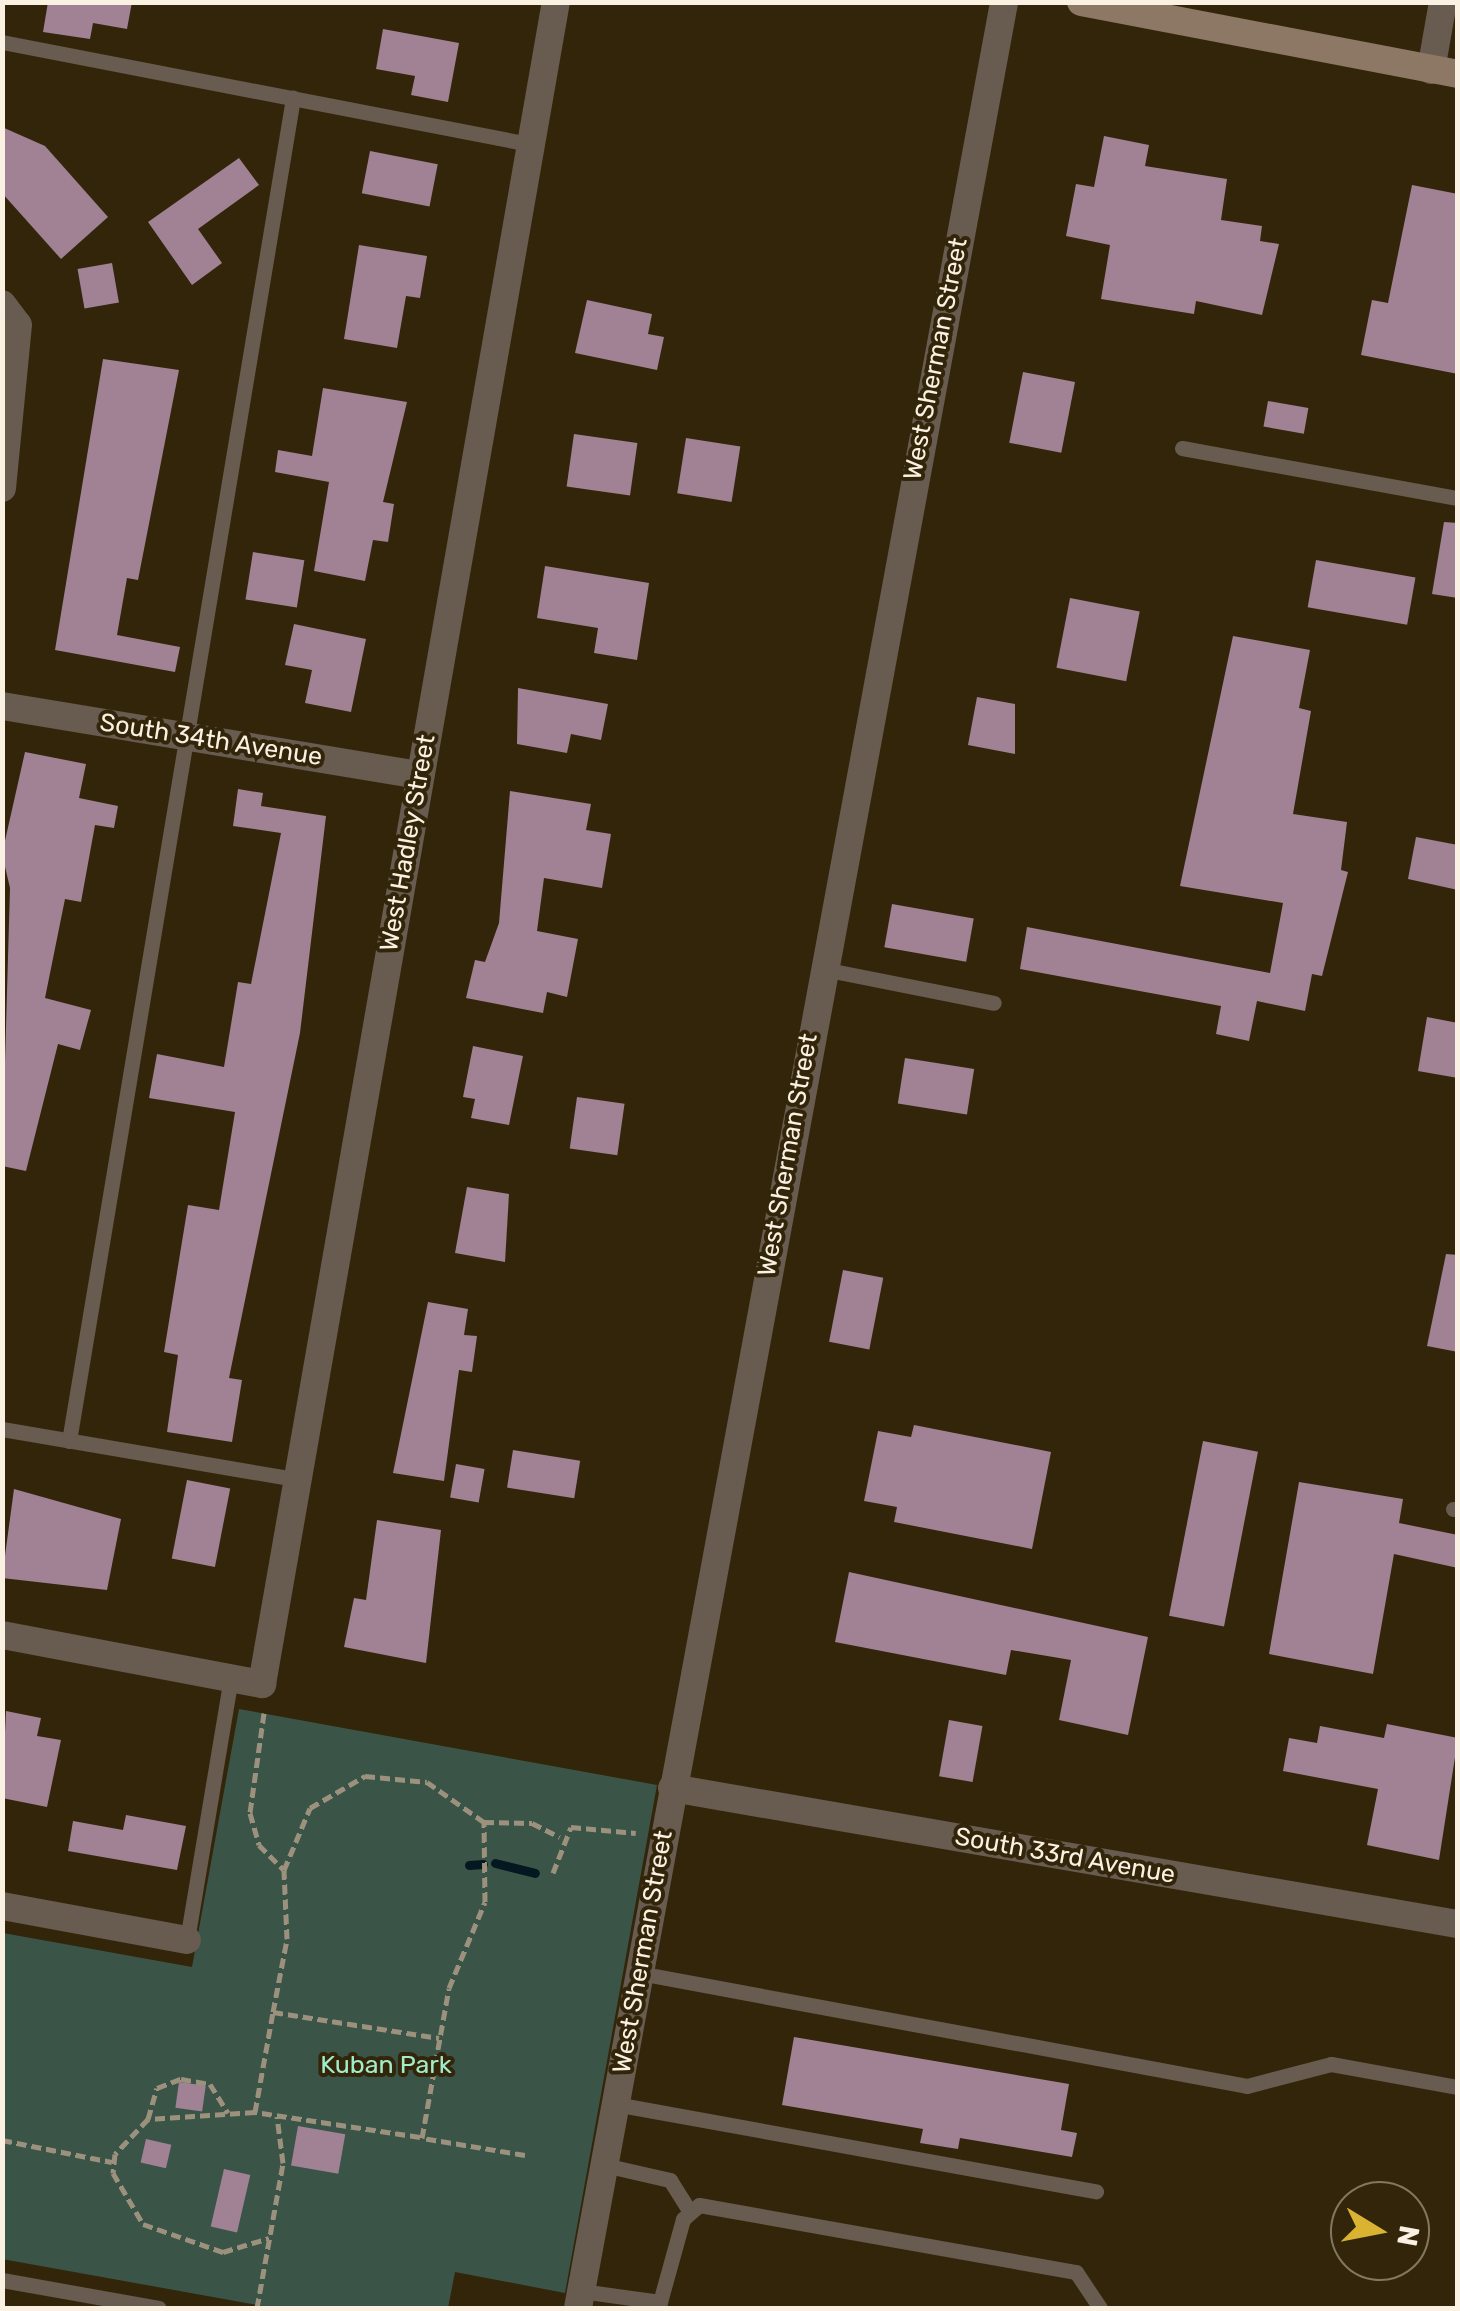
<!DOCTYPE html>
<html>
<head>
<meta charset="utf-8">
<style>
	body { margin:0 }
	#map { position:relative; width:1460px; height:2311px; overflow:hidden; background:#33250a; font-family:Rubik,sans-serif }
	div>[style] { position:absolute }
	.green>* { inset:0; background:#3a5548 }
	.stream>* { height:9px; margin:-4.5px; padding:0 4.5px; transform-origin:4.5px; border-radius:4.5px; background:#031821 }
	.building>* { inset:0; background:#a08294; transform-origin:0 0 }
	.path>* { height:5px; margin-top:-2.5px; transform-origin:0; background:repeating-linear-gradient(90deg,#9c917c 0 10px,transparent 0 15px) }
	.service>* { height:15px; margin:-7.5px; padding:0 7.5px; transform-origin:7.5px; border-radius:7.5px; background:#685b4f }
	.minor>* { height:28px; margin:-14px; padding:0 14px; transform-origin:14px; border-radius:14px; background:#685b4f }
	.secondary>* { height:28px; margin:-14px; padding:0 14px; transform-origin:14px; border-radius:14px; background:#8c7864 }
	span { translate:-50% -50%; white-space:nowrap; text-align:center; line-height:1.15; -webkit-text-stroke:8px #33250a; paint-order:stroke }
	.street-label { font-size:25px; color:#faf1e2 }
	.park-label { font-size:25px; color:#a3ecca }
	.frame { position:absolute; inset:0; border:5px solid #faf1e2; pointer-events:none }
	.north { position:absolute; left:1330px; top:2181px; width:100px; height:100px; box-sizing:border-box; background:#33250a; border:2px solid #837760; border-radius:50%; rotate:100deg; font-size:28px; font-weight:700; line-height:40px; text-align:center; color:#faf1e2 }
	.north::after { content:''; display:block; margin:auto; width:35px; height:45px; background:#dab333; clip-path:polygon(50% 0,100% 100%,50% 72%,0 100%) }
</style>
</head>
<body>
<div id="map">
	<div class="green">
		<i style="clip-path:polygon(239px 1709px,657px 1785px,565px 2293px,455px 2272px,448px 2308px,274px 2308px,2px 2259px,3px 1933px,192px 1967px)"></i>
	</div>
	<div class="stream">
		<i style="left:495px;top:1863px;width:41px;rotate:14deg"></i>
		<i style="left:469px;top:1865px;width:14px;rotate:-4deg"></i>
	</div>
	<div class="building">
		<i style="clip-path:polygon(48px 2px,132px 2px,127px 29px,93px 23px,90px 39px,43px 32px)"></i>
		<i style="clip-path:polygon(383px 29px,459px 43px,448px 102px,411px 95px,415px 76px,376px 69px)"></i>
		<i style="clip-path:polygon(2px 127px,45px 146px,108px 217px,61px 259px,2px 193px)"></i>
		<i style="clip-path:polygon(1104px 136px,1149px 145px,1145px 166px,1227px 179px,1221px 220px,1262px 226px,1260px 241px,1279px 244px,1262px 315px,1196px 301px,1194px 314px,1101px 299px,1110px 245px,1066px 236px,1076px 184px,1094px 187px)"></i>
		<i style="left:370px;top:151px;width:69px;height:43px;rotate:11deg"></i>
		<i style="clip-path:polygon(239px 158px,259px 185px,198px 229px,222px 263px,192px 285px,148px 222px)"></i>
		<i style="clip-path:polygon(1412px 185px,1458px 194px,1458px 374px,1361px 355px,1372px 300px,1388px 303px)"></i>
		<i style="clip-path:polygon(359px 245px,427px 256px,420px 298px,406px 296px,397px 348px,344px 339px)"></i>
		<i style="left:112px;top:263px;width:40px;height:35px;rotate:80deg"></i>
		<i style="clip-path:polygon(587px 300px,652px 314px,648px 334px,664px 337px,657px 370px,575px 353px)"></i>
		<i style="clip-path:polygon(103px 359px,179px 370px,138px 580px,127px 578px,117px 635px,180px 647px,175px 672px,55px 650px)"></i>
		<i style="left:1023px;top:372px;width:53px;height:72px;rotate:11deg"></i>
		<i style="clip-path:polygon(323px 388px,407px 402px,383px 502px,394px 504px,388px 542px,373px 540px,365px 581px,314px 571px,329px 482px,275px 472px,278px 450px,312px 456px)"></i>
		<i style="left:1268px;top:401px;width:41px;height:26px;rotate:10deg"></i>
		<i style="left:574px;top:434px;width:64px;height:53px;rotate:8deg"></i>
		<i style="left:686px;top:438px;width:55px;height:56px;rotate:9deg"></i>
		<i style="clip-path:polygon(1444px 522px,1458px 523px,1458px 598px,1432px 594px)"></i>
		<i style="left:253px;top:552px;width:52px;height:48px;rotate:9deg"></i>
		<i style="left:1316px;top:560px;width:101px;height:48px;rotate:10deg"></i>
		<i style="clip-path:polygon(545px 566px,649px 583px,637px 660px,594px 653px,598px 628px,537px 618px)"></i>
		<i style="left:1070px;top:598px;width:71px;height:71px;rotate:11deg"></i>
		<i style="clip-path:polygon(294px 624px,366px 639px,351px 712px,305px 703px,312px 670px,285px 665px)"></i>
		<i style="clip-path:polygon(1233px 636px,1310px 650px,1299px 708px,1311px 711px,1293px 814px,1347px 822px,1341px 870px,1348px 872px,1322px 976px,1312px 974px,1305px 1011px,1257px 1001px,1249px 1041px,1216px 1034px,1221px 1006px,1020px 969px,1027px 927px,1270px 973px,1283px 903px,1180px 886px)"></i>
		<i style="clip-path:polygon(518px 688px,608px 704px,601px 740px,571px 734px,567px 753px,517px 744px)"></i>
		<i style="clip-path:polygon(977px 697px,1015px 704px,1015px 754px,968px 745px)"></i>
		<i style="clip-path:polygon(25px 752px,86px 764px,79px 798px,118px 806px,114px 828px,95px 825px,81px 902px,65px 899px,45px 998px,91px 1010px,80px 1050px,58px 1044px,26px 1171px,2px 1166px,10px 888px,2px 854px)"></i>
		<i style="clip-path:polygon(238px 789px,263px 793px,261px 806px,326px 816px,300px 1033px,229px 1378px,242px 1380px,232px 1442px,167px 1432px,178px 1355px,164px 1352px,188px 1205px,219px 1210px,235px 1112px,149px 1098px,157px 1054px,224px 1067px,238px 982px,251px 984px,281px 833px,233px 826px)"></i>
		<i style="clip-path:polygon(510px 791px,591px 804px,586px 830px,611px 834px,602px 888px,544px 878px,537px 931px,578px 939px,567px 997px,547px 992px,543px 1013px,466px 998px,475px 960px,485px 962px,499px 923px)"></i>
		<i style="clip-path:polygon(1416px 837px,1458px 845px,1458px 890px,1408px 879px)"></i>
		<i style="left:892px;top:904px;width:83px;height:44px;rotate:10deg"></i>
		<i style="clip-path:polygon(1427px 1017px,1458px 1023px,1458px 1078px,1418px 1071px)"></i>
		<i style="clip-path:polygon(473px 1046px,523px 1056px,509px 1125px,471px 1118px,475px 1099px,463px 1097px)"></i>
		<i style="left:905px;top:1058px;width:70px;height:46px;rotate:9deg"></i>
		<i style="left:577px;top:1097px;width:48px;height:52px;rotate:8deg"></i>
		<i style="clip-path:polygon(467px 1187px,509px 1194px,505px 1262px,455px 1253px)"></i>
		<i style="clip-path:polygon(1446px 1254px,1458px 1255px,1458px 1352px,1427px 1346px)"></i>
		<i style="left:843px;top:1270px;width:41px;height:73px;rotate:11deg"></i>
		<i style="clip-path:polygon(428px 1302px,468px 1309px,464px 1335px,477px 1336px,472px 1372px,459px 1370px,444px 1481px,393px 1473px)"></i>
		<i style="clip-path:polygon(914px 1425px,1051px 1452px,1032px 1549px,894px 1522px,897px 1507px,864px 1501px,878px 1431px,911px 1437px)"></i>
		<i style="left:1203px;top:1441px;width:56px;height:178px;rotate:11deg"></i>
		<i style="left:513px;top:1450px;width:68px;height:38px;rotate:9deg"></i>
		<i style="left:456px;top:1464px;width:29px;height:34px;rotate:10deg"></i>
		<i style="left:187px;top:1480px;width:44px;height:80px;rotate:11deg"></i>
		<i style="clip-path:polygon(1299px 1482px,1403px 1499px,1399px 1523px,1458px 1535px,1458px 1568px,1394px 1554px,1373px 1674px,1269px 1654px)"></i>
		<i style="clip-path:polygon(14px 1489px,121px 1519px,107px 1590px,2px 1578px)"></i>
		<i style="clip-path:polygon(377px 1520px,441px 1530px,426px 1663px,344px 1647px,354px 1598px,366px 1600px)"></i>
		<i style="clip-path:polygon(849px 1572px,1148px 1637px,1128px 1735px,1059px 1720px,1071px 1660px,1011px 1650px,1006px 1675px,835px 1642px)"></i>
		<i style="clip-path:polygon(6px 1711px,41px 1718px,37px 1736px,61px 1740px,47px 1807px,2px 1798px)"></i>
		<i style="left:949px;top:1720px;width:34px;height:57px;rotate:10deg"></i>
		<i style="clip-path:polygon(1387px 1724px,1458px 1738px,1439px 1860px,1367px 1845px,1378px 1789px,1283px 1771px,1289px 1738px,1317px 1743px,1320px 1726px,1384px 1738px)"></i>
		<i style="clip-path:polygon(126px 1815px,186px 1826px,177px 1870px,68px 1851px,73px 1821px,123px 1830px)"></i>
		<i style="clip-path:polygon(794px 2037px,1069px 2084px,1061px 2130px,1077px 2133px,1072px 2157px,960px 2138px,958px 2149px,920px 2143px,923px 2129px,782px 2105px)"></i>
		<i style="left:179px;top:2082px;width:27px;height:26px;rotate:8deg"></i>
		<i style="left:298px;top:2126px;width:48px;height:40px;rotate:10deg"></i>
		<i style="left:146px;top:2139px;width:26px;height:24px;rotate:13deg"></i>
		<i style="left:224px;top:2169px;width:27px;height:59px;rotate:13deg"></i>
	</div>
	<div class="path">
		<i style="left:264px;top:1713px;width:101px;rotate:98deg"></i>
		<i style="left:250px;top:1813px;width:33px;rotate:74deg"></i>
		<i style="left:259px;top:1845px;width:35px;rotate:45deg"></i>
		<i style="left:284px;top:1870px;width:67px;rotate:-67.2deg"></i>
		<i style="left:310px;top:1808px;width:64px;rotate:-30.2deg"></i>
		<i style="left:365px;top:1776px;width:62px;rotate:5.5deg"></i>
		<i style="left:427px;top:1782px;width:70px;rotate:35.1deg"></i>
		<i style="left:553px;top:1873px;width:49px;rotate:-68.6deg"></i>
		<i style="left:571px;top:1827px;width:65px;rotate:5.3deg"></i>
		<i style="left:273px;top:2012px;width:74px;rotate:-79.1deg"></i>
		<i style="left:287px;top:1939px;width:69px;rotate:-92.5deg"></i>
		<i style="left:255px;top:2112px;width:107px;rotate:176.3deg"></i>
		<i style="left:148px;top:2119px;width:48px;rotate:133.3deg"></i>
		<i style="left:115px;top:2154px;width:19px;rotate:96deg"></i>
		<i style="left:113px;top:2173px;width:59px;rotate:59.5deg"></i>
		<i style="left:143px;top:2224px;width:85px;rotate:19.3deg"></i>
		<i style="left:223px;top:2252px;width:48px;rotate:-16.9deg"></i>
		<i style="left:148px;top:2119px;width:32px;rotate:-74deg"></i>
		<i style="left:157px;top:2088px;width:26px;rotate:-21deg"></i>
		<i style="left:181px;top:2079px;width:29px;rotate:10deg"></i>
		<i style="left:210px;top:2084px;width:34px;rotate:58deg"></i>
		<i style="left:420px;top:2137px;width:167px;rotate:-171.4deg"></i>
		<i style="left:255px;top:2112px;width:102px;rotate:-79.8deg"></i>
		<i style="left:273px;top:2012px;width:168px;rotate:8.9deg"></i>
		<i style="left:2px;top:2140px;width:112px;rotate:11.3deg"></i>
		<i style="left:525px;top:2155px;width:104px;rotate:-170.6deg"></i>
		<i style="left:422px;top:2138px;width:152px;rotate:-79.8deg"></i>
		<i style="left:449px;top:1988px;width:93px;rotate:-67.3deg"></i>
		<i style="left:485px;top:1902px;width:80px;rotate:-90.7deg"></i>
		<i style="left:484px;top:1822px;width:48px;rotate:1.2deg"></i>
		<i style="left:532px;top:1823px;width:31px;rotate:27deg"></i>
		<i style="left:257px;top:2308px;width:147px;rotate:-79.8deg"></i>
		<i style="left:283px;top:2163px;width:47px;rotate:-97.3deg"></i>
	</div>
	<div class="service">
		<i style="left:2px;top:42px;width:537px;rotate:10.95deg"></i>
		<i style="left:1182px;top:448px;width:280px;rotate:10.3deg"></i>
		<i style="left:823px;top:969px;width:174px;rotate:11.2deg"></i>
		<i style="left:2px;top:1429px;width:301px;rotate:9.7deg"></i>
		<i style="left:69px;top:1441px;width:1362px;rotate:-80.53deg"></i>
		<i style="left:1453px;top:1509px;width:5px"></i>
		<i style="left:187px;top:1940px;width:266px;rotate:-80.5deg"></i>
		<i style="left:639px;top:1973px;width:618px;rotate:10.53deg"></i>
		<i style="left:1247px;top:2086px;width:87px;rotate:-14.7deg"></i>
		<i style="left:1331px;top:2064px;width:129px;rotate:10.3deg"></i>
		<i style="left:615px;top:2104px;width:489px;rotate:10.3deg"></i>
		<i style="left:604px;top:2165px;width:68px;rotate:12.8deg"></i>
		<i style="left:670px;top:2180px;width:34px;rotate:58deg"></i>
		<i style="left:2px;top:2280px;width:159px;rotate:10.1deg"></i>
		<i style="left:581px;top:2291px;width:80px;rotate:7.9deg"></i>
		<i style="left:660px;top:2302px;width:86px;rotate:-74.5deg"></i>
		<i style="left:683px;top:2219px;width:21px;rotate:-41deg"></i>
		<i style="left:699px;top:2205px;width:383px;rotate:10.1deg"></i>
		<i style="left:1076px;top:2272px;width:43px;rotate:56.3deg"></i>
	</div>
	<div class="minor">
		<i style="left:1431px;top:70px;width:69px;rotate:-80deg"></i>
		<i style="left:2px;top:304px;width:26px;rotate:53deg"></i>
		<i style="left:18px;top:325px;width:164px;rotate:95.6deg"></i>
		<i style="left:2px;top:706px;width:424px;rotate:9.4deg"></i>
		<i style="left:2px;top:1635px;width:265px;rotate:10.7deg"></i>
		<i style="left:262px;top:1684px;width:1708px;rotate:-80.09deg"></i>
		<i style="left:672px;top:1788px;width:798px;rotate:9.82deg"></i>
		<i style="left:2px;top:1906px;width:188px;rotate:10.4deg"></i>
		<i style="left:578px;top:2308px;width:2345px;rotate:-79.53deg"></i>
	</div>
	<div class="secondary">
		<i style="left:1081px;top:2px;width:384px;rotate:10.8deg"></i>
	</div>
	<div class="street-label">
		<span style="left:936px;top:359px;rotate:-79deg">West Sherman Street</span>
		<span style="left:211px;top:740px;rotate:9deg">South 34th Avenue</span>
		<span style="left:408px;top:843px;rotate:-80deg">West Hadley Street</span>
		<span style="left:788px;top:1155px;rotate:-80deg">West Sherman Street</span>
		<span style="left:1065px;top:1856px;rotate:10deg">South 33rd Avenue</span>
		<span style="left:643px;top:1952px;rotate:-80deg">West Sherman Street</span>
	</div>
	<div class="park-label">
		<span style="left:386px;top:2065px">Kuban Park</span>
	</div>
	<div class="frame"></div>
	<div class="north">N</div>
</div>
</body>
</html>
